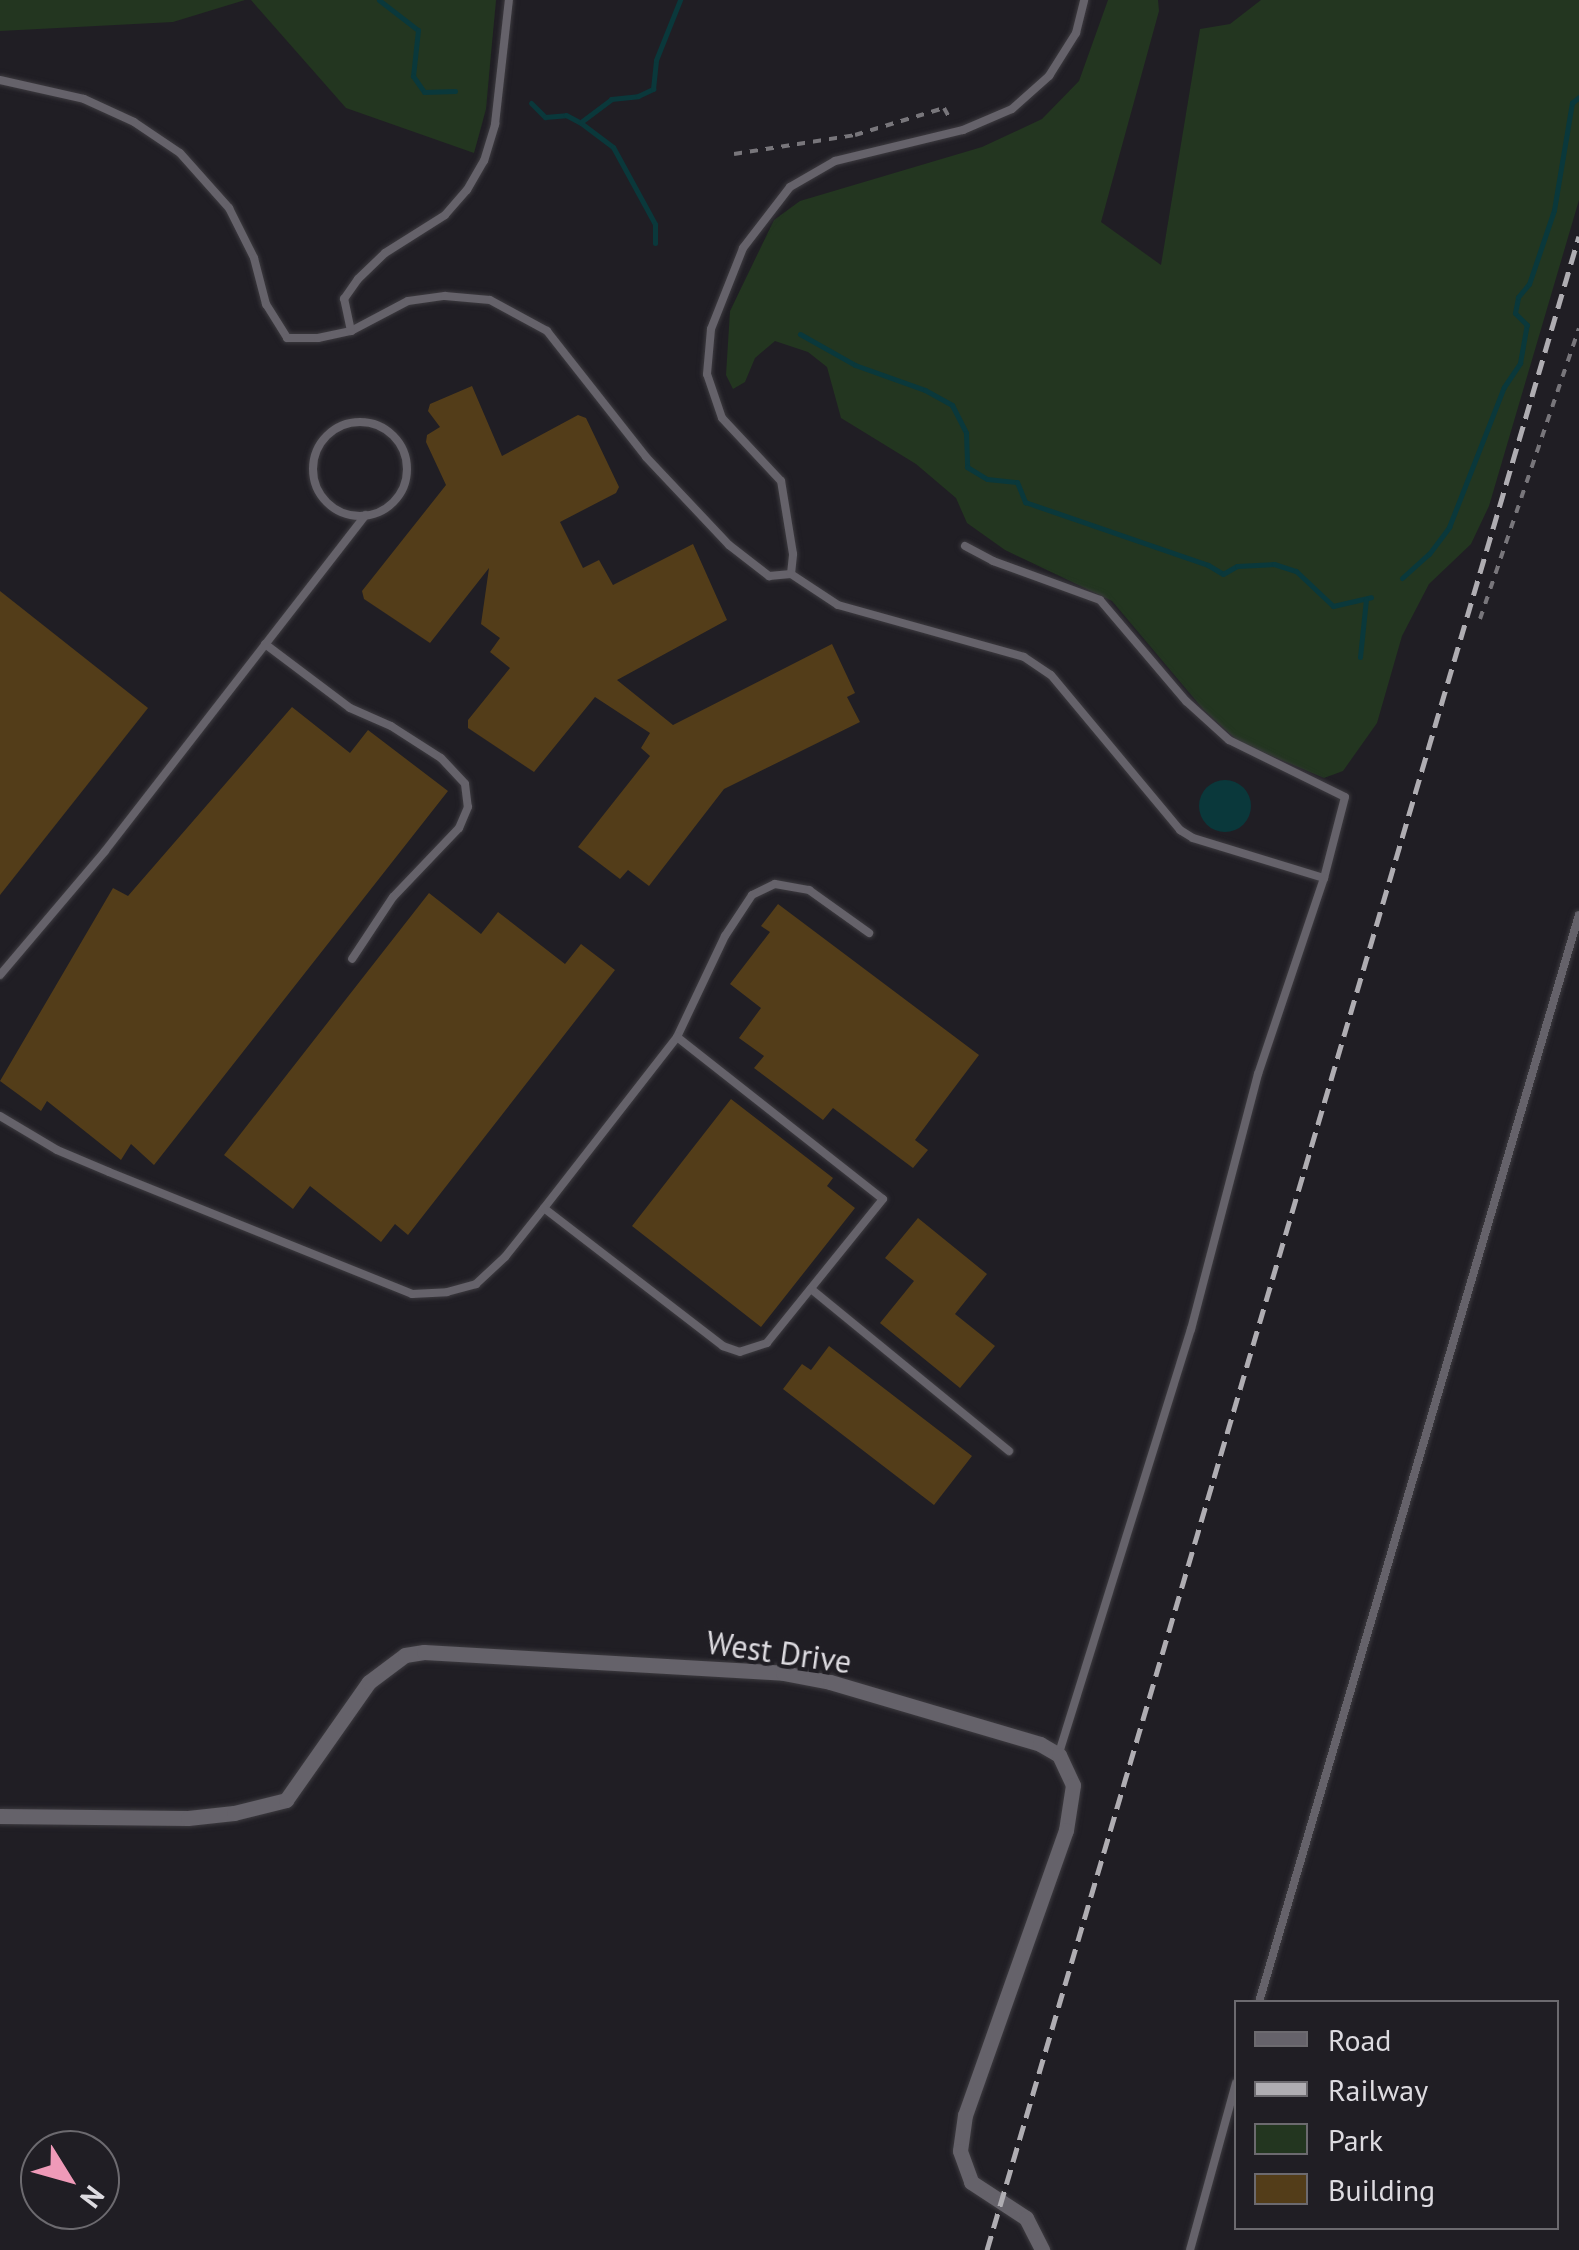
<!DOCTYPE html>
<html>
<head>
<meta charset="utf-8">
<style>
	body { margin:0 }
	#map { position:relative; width:1579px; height:2250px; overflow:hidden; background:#201e24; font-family:"PT Sans",sans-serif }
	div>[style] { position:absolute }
	.green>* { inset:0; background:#233620 }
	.water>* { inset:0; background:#0a383b }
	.round { border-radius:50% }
	.stream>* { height:5px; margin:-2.5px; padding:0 2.5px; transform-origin:2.5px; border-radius:2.5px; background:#0a383b }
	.building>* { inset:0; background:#533d19 }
	.path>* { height:4px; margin-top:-2px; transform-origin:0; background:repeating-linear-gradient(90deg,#78767b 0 8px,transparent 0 16px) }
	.roads { filter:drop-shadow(0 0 2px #3d3b40) drop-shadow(0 0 2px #3d3b40) }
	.lane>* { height:8px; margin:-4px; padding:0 4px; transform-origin:4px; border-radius:4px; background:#65626a }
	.lane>.ring { margin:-4px; padding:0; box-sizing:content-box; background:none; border:8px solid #65626a; border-radius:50% }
	.street>* { height:15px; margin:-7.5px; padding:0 7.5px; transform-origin:7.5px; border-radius:7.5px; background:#65626a }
	.rail>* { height:5px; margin-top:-2.5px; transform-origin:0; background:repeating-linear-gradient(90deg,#afadb2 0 15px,transparent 0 23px) }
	span { translate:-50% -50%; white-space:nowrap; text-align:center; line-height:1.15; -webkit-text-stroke:8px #201e24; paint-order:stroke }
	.street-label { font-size:32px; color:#dddbe0 }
	.legend { position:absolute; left:1234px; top:2000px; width:325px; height:230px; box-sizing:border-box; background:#201e24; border:2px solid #6c6a6f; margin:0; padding:12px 18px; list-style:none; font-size:30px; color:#dddbe0 }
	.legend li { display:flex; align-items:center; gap:20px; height:50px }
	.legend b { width:50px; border:2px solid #6c6a6f }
	.north { position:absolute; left:20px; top:2130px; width:100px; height:100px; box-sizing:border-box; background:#201e24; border:2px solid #6c6a6f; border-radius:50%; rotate:127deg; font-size:28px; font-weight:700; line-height:40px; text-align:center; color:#dddbe0 }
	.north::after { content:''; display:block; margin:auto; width:35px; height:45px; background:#ef9ab8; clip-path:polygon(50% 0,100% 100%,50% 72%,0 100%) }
</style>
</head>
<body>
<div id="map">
	<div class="green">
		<i style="clip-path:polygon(0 0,245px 0,173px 22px,0 31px)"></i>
		<i style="clip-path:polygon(251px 0,496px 0,486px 109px,474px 153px,346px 108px)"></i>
		<i style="clip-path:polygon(1108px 0,1158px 0,1159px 11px,1101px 222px,1161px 265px,1200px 29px,1230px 24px,1261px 0,1579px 0,1579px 200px,1489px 506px,1471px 544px,1429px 584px,1402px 636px,1377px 723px,1343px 771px,1324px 778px,1239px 742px,1203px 709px,1112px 601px,1005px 550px,967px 523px,956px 498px,916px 464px,841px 418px,827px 367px,808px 352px,775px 341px,755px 358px,745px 382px,733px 389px,726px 375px,730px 311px,774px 220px,800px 201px,982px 147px,1042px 119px,1079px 81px)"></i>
	</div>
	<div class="water">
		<i class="round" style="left:1199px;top:780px;width:52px;height:52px"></i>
	</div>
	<div class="stream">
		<i style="left:379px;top:0;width:49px;rotate:37.6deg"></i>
		<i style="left:418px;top:30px;width:46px;rotate:96.2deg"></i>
		<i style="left:413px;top:76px;width:19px;rotate:55deg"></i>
		<i style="left:424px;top:92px;width:31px;rotate:-2deg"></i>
		<i style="left:531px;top:103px;width:20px;rotate:45deg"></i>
		<i style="left:545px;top:117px;width:21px;rotate:-5deg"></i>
		<i style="left:566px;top:115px;width:17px;rotate:28deg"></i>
		<i style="left:581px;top:123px;width:40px;rotate:37deg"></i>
		<i style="left:613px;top:147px;width:88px;rotate:61.4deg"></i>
		<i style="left:655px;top:224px;width:19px;rotate:90deg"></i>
		<i style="left:581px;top:122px;width:38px;rotate:-37deg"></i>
		<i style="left:611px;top:99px;width:27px;rotate:-6deg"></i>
		<i style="left:638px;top:96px;width:17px;rotate:-25deg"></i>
		<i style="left:653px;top:89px;width:29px;rotate:-84deg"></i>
		<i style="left:656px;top:60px;width:65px;rotate:-68.2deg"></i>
		<i style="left:800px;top:334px;width:63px;rotate:29.4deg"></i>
		<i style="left:855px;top:365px;width:74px;rotate:19.7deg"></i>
		<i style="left:925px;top:390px;width:31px;rotate:29deg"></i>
		<i style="left:952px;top:405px;width:31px;rotate:63deg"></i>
		<i style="left:966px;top:433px;width:34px;rotate:88deg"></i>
		<i style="left:967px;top:467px;width:23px;rotate:31deg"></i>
		<i style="left:987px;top:479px;width:30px;rotate:6deg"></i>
		<i style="left:1017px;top:482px;width:22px;rotate:68deg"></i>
		<i style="left:1025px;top:502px;width:194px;rotate:19deg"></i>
		<i style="left:1208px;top:565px;width:17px;rotate:31deg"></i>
		<i style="left:1223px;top:574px;width:16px;rotate:-30deg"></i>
		<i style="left:1237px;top:566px;width:37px;rotate:-3deg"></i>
		<i style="left:1274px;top:564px;width:23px;rotate:18deg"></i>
		<i style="left:1296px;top:571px;width:51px;rotate:43.4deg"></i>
		<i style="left:1333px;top:606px;width:39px;rotate:-13deg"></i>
		<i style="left:1402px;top:578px;width:36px;rotate:-42deg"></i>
		<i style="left:1429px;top:554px;width:34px;rotate:-53deg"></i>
		<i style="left:1449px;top:527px;width:150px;rotate:-68.6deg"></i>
		<i style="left:1504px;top:387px;width:29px;rotate:-56deg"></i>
		<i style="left:1520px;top:363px;width:39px;rotate:-80deg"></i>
		<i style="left:1527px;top:325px;width:17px;rotate:-135deg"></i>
		<i style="left:1515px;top:313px;width:16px;rotate:-79deg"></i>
		<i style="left:1518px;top:297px;width:17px;rotate:-50deg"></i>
		<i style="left:1529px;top:284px;width:78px;rotate:-71.3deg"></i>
		<i style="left:1554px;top:210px;width:109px;rotate:-80.5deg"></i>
		<i style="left:1572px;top:103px;width:9px;rotate:-41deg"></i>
		<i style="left:1360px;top:657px;width:58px;rotate:-84.1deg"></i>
	</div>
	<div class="building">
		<i style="clip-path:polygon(472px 386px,502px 456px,578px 415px,586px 418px,619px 487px,616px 493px,560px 522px,583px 568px,599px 560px,613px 585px,693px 544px,727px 620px,617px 680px,673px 725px,832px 644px,855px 693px,847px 697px,860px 722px,724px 789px,649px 886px,628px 870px,620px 879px,578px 847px,650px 756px,641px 748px,650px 733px,595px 697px,534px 772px,468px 728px,468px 720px,510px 668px,490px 652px,500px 638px,481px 624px,489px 568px,430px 643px,364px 599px,362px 591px,446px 485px,426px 442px,427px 435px,440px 427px,428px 411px,430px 404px)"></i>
		<i style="clip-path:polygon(0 591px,148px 708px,0 895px)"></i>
		<i style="clip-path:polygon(292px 707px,350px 753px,368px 730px,448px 791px,154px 1165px,131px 1144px,121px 1160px,47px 1101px,41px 1111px,0 1081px,113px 888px,128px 896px)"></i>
		<i style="clip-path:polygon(429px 893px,481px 934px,498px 912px,565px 964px,581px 944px,615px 970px,408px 1235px,395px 1224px,381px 1242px,310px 1186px,293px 1209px,224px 1155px)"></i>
		<i style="clip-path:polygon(778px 904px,979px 1055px,915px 1140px,928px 1150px,913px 1168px,833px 1108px,823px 1120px,754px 1068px,764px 1056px,739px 1038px,761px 1008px,730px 984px,770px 932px,761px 926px)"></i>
		<i style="clip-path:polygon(731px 1099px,833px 1178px,827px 1186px,855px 1208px,761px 1327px,632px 1226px)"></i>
		<i style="clip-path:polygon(918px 1218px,987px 1274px,955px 1314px,995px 1346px,960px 1388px,880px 1323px,914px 1281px,885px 1258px)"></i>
		<i style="clip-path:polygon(829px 1346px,972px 1456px,934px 1505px,783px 1389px,802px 1364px,811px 1370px)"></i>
	</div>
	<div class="path">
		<i style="left:734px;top:154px;width:122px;rotate:-8.9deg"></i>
		<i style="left:855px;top:135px;width:93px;rotate:-16.9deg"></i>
		<i style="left:944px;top:108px;width:13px;rotate:61deg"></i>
		<i style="left:1480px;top:619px;width:307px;rotate:-71.2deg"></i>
	</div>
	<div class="roads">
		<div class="lane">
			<i style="left:0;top:80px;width:86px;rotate:12.7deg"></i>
			<i style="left:84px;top:99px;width:55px;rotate:24.7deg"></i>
			<i style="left:134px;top:122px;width:55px;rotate:34deg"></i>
			<i style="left:180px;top:153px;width:74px;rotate:48.3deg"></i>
			<i style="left:229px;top:208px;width:56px;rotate:63.4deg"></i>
			<i style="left:254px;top:258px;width:48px;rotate:75.4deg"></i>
			<i style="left:266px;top:304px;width:40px;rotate:58deg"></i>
			<i style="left:287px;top:338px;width:31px"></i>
			<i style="left:318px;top:338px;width:34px;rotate:-12deg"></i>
			<i style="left:351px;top:331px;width:64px;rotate:-27.8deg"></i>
			<i style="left:408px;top:301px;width:37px;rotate:-8deg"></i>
			<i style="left:445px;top:296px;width:45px;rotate:5.1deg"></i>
			<i style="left:490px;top:300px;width:65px;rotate:28.5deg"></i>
			<i style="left:547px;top:331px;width:160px;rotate:51.8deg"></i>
			<i style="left:646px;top:457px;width:121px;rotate:46.7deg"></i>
			<i style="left:729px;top:545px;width:51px;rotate:37.8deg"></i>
			<i style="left:769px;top:576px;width:22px;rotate:-5deg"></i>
			<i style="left:791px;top:574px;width:20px;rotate:-84deg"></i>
			<i style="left:793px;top:554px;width:74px;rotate:-99.3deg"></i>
			<i style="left:781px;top:481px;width:86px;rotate:-133.1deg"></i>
			<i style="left:722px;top:418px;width:46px;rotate:-108.8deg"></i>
			<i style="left:707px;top:374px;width:45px;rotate:-84.9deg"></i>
			<i style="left:711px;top:329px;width:87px;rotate:-68.4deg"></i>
			<i style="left:743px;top:248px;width:77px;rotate:-52.4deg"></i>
			<i style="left:790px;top:187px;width:52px;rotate:-30deg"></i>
			<i style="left:835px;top:161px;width:132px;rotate:-13.6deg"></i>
			<i style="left:963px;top:130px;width:53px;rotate:-23.2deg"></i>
			<i style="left:1012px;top:109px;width:50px;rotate:-41.7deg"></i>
			<i style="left:1049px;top:76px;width:51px;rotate:-57.9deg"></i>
			<i style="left:1076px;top:33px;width:34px;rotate:-76deg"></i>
			<i style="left:351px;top:331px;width:33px;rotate:-102deg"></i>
			<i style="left:344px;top:299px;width:24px;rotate:-55deg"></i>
			<i style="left:358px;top:279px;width:37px;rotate:-44deg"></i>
			<i style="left:385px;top:253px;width:71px;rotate:-32.3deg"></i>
			<i style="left:445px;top:215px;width:33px;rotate:-49deg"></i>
			<i style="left:467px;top:190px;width:34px;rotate:-60deg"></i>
			<i style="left:484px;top:161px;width:39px;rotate:-73deg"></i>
			<i style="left:495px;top:124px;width:125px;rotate:-83.6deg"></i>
			<i class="ring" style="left:313px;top:422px;width:86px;height:86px"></i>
			<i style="left:965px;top:546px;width:32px;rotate:28deg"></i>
			<i style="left:993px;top:561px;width:114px;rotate:20deg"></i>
			<i style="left:1100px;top:600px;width:133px;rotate:49.6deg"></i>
			<i style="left:1186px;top:701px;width:58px;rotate:42.2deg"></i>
			<i style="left:1229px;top:740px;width:129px;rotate:26.2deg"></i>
			<i style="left:1345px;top:797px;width:84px;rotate:104.5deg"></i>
			<i style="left:1324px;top:878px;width:207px;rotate:108.6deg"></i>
			<i style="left:1258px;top:1074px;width:264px;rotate:104.7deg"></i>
			<i style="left:1191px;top:1329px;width:445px;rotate:107.3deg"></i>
			<i style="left:791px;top:574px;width:56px;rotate:33.4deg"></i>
			<i style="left:838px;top:605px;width:193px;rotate:15.6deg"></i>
			<i style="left:1024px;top:657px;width:32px;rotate:34deg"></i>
			<i style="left:1051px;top:675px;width:202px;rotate:50.2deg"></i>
			<i style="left:1180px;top:830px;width:15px;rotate:32deg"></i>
			<i style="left:1193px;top:838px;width:137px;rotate:17deg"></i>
			<i style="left:265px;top:644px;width:106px;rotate:37deg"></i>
			<i style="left:350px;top:708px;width:45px;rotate:23.7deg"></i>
			<i style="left:391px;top:726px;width:59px;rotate:32.6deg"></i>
			<i style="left:441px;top:758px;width:35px;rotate:47deg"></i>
			<i style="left:465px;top:784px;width:23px;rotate:83deg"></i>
			<i style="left:468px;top:807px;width:23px;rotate:113deg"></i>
			<i style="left:459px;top:828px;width:95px;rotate:133.7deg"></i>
			<i style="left:393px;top:897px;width:74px;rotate:123.5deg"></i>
			<i style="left:0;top:975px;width:162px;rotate:-49.7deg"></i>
			<i style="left:105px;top:851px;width:425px;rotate:-52.2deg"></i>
			<i style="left:677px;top:1037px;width:112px;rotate:-64.6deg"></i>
			<i style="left:725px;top:936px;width:49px;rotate:-56.6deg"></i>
			<i style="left:752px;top:895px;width:25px;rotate:-26deg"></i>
			<i style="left:775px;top:884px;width:35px;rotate:10deg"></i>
			<i style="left:809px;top:890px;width:74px;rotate:35.6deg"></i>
			<i style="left:0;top:1116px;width:66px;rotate:30.8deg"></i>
			<i style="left:57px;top:1150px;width:56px;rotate:22.9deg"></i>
			<i style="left:109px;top:1172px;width:327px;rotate:21.9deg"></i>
			<i style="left:412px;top:1294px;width:35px;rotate:-3deg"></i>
			<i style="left:447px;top:1292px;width:30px;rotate:-15deg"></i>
			<i style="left:476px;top:1284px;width:40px;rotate:-43deg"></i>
			<i style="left:505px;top:1257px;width:63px;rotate:-51.5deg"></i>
			<i style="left:544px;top:1208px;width:217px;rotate:-52.1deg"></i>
			<i style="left:677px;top:1037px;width:262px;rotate:38.2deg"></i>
			<i style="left:883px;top:1199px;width:185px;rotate:128.9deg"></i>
			<i style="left:767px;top:1343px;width:28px;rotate:162deg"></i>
			<i style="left:740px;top:1352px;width:18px;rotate:-161deg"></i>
			<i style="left:723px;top:1346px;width:226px;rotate:-142.4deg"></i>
			<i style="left:811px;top:1289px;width:256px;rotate:39.3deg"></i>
			<i style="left:1259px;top:2002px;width:1133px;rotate:-73.6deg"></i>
			<i style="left:1190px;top:2250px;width:173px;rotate:-74.6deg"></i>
		</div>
		<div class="street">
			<i style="left:0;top:1816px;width:188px;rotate:0.6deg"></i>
			<i style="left:188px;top:1818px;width:46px;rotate:-6.2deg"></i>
			<i style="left:234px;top:1813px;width:54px;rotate:-14deg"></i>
			<i style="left:286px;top:1800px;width:144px;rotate:-54.9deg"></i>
			<i style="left:369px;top:1682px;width:45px;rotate:-36.9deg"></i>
			<i style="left:405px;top:1655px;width:19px;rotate:-9deg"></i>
			<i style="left:424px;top:1652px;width:360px;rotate:3.3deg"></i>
			<i style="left:783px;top:1673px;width:48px;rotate:10.8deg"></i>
			<i style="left:830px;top:1682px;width:219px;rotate:16.4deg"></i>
			<i style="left:1040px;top:1744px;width:22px;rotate:30deg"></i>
			<i style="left:1059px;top:1755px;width:33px;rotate:65deg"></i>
			<i style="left:1073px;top:1785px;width:46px;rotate:98.8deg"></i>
			<i style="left:1066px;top:1830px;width:302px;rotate:109.5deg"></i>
			<i style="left:965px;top:2115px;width:36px;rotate:98deg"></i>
			<i style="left:960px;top:2151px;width:33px;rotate:70deg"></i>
			<i style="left:971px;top:2182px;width:66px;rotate:33.2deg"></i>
			<i style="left:1026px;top:2218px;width:36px;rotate:63deg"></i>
		</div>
	</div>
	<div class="rail">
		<i style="left:987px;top:2250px;width:2099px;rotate:-73.62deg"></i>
	</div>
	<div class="street-label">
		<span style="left:779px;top:1652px;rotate:8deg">West Drive</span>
	</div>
	<ul class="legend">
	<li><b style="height:12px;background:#65626a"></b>Road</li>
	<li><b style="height:12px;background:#afadb2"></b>Railway</li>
	<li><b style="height:28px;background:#233620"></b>Park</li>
	<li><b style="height:28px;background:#533d19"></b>Building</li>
	</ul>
	<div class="north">N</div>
</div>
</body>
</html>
